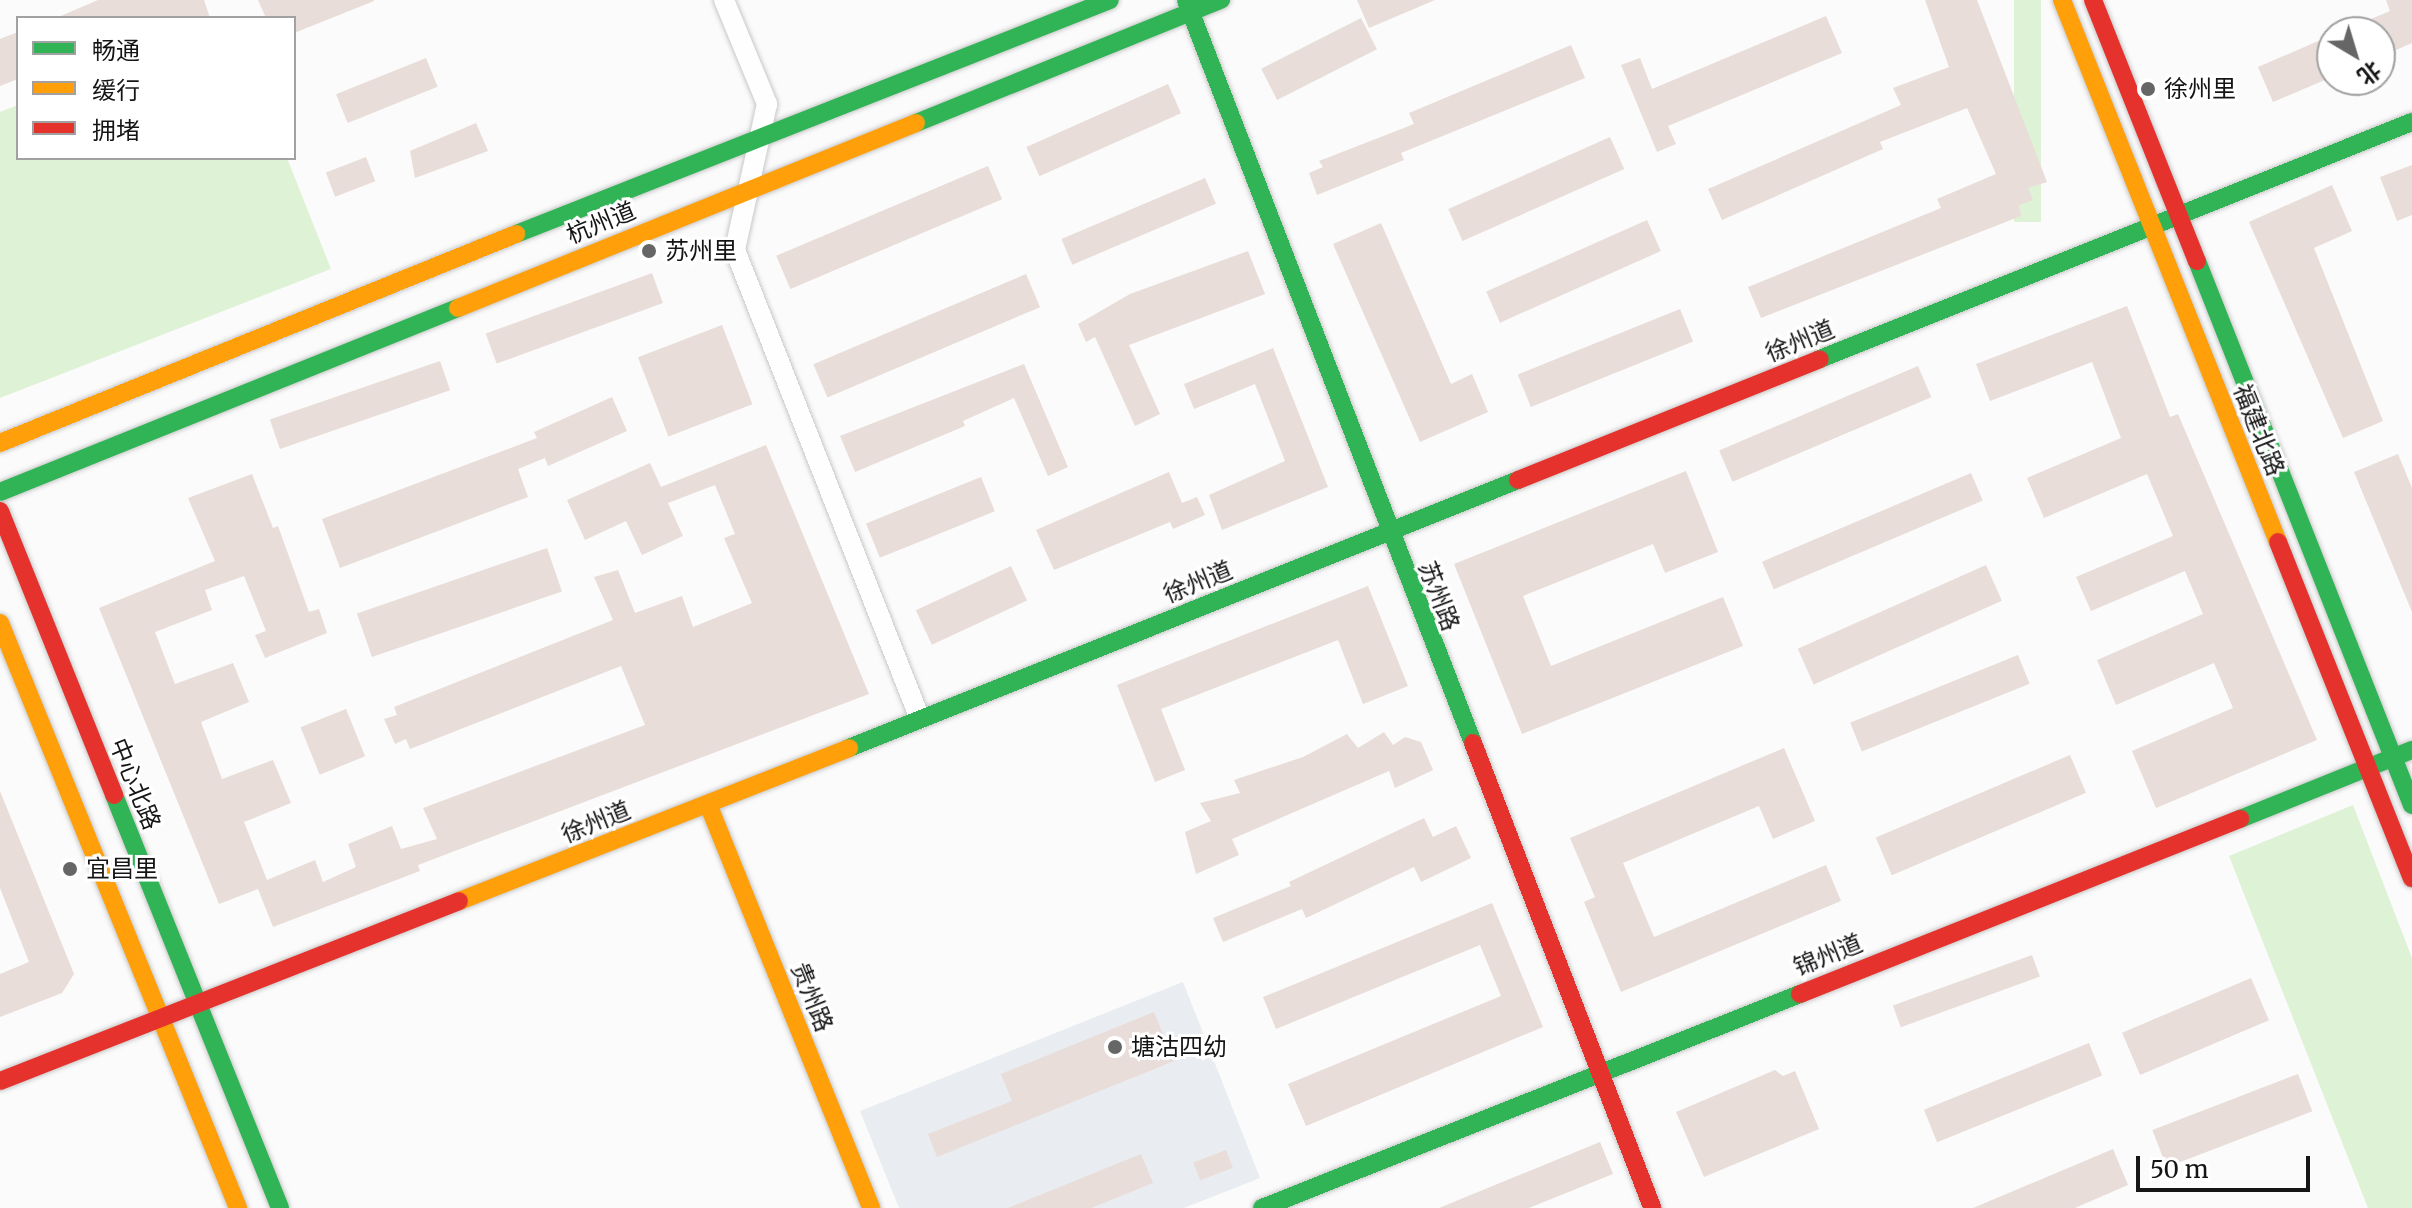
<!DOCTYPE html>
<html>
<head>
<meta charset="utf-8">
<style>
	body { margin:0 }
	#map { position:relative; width:2412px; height:1208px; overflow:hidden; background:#fbfbfb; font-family:Merriweather,"Noto Sans SC",serif }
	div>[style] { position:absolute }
	.built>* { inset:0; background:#e9ecf0 }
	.green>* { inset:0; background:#def2d6; transform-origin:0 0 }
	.building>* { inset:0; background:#e8ddd8; transform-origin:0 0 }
	.roads { filter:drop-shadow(0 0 2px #c8c8c8) drop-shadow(0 0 2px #c8c8c8) }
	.street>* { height:20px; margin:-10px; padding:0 10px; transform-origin:10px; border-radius:10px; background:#fefefe }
	.fast>* { height:18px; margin:-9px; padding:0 9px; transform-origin:9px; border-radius:9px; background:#30b455 }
	.slow>* { height:18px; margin:-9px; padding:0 9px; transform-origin:9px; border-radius:9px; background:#ff9f0a }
	.jam>* { height:18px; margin:-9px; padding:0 9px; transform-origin:9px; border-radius:9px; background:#e5322d }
	.dots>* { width:22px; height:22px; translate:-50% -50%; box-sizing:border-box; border:4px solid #fff; border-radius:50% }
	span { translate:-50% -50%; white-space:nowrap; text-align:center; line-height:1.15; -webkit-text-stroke:6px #fff; paint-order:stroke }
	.poi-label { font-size:24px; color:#151515 }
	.left { translate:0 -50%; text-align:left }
	.street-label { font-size:24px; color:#151515 }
	.legend { position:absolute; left:16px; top:16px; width:280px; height:144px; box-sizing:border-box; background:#fff; border:2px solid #a1a1a1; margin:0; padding:10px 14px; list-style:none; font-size:24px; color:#151515 }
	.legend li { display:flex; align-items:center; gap:16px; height:40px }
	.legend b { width:40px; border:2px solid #a1a1a1 }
	.north { position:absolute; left:2316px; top:16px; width:80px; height:80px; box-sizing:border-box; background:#fff; border:2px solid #a1a1a1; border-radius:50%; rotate:142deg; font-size:22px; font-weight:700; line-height:32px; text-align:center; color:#151515 }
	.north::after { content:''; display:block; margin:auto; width:28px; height:36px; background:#666; clip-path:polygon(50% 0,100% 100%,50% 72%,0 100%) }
	.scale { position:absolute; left:2136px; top:1156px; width:174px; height:36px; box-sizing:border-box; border:4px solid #151515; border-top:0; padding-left:10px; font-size:24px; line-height:28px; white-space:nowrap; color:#151515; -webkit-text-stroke:6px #fff; paint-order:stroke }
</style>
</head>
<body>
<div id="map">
	<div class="built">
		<i style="clip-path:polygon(1183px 982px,1260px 1178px,1184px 1208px,899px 1208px,860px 1111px)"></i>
	</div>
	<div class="green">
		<i style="left:2014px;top:0;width:27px;height:222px"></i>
		<i style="clip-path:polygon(18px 105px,18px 158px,287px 158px,331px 269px,0 398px,0 112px)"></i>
		<i style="clip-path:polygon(2353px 805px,2412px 958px,2412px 1208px,2368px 1208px,2229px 856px)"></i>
	</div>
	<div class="building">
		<i style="clip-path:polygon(98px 0,204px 0,210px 18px,56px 18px)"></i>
		<i style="clip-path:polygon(258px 0,374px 0,374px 1px,294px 33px,294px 18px,266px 18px)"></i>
		<i style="clip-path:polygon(1357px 0,1435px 0,1369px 28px)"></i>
		<i style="clip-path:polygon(1925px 0,1977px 0,2047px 182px,2028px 188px,2033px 200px,2019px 205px,2021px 216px,1761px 318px,1748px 287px,1941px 208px,1937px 199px,1996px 174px,1967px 108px,1880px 142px,1883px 149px,1722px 220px,1708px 189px,1901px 105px,1893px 88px,1949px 67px)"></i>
		<i style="clip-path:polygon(2386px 0,2412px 0,2412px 43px,2380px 57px,2380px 32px,2340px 32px,2390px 11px)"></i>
		<i style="clip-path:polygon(1826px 16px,1842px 53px,1668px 126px,1676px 144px,1657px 152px,1621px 65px,1640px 58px,1652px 89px)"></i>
		<i style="left:1361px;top:18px;width:35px;height:112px;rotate:63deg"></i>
		<i style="clip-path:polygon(18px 32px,18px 79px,0 86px,0 39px)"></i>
		<i style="clip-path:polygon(2332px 35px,2332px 77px,2273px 102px,2258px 67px)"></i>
		<i style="clip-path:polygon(1571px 45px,1585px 78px,1401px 153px,1404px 160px,1317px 195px,1309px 173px,1323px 167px,1319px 161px,1414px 124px,1409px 113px)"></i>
		<i style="left:426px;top:58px;width:31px;height:97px;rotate:68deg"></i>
		<i style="left:1168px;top:84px;width:32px;height:155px;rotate:66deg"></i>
		<i style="clip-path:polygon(476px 123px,488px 151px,415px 178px,410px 151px)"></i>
		<i style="left:1610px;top:137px;width:35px;height:177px;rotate:66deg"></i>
		<i style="left:366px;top:157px;width:26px;height:43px;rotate:69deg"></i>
		<i style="clip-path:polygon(2412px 165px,2412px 215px,2397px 221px,2380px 177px)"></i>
		<i style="left:988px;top:166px;width:36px;height:230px;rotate:67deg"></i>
		<i style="left:1205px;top:178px;width:28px;height:156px;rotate:67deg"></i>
		<i style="clip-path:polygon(2332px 185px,2352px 231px,2314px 248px,2383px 421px,2343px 438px,2249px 222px)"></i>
		<i style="left:1647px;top:220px;width:34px;height:176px;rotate:66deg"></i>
		<i style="clip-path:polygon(1381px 223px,1451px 384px,1472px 374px,1488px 412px,1420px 442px,1333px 244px)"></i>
		<i style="clip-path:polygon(1248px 251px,1265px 294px,1129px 345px,1160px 414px,1135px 426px,1095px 337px,1086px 342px,1078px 324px,1130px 294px)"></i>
		<i style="left:652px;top:273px;width:32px;height:177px;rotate:70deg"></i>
		<i style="left:1026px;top:274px;width:36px;height:231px;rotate:67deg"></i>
		<i style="clip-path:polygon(2127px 306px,2170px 417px,2178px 414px,2317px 740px,2156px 808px,2132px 751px,2233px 708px,2214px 663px,2116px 705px,2097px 660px,2203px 614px,2185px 571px,2091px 611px,2076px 577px,2173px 536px,2147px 474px,2044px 518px,2027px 478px,2121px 438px,2092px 362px,1990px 401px,1976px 364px)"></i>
		<i style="left:1680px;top:309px;width:35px;height:175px;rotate:68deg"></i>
		<i style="left:722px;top:325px;width:85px;height:90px;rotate:69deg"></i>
		<i style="clip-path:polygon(1273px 348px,1328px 487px,1222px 530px,1209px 495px,1285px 461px,1255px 384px,1194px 409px,1184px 384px)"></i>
		<i style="left:440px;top:361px;width:31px;height:180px;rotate:71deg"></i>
		<i style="clip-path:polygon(1024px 364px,1068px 467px,1048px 476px,1014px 398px,963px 421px,965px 426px,855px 472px,840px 436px)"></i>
		<i style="left:1918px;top:366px;width:34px;height:216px;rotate:67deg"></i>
		<i style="clip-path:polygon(612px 397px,627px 431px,548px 466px,545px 458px,518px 469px,528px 497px,340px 568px,322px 519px,537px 438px,534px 432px)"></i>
		<i style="clip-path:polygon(766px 445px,869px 694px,418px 865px,420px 871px,273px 927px,258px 889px,219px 904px,99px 608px,215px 561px,188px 498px,252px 474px,273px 528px,278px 526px,309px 612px,319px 609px,327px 633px,265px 658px,255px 635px,266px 631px,244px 576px,205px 590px,212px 610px,155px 632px,175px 684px,233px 663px,249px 702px,201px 722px,222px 779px,273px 760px,291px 803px,244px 822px,267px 880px,315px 860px,323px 882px,356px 867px,348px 844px,392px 826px,401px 849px,437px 839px,423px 808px,645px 725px,621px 666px,410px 749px,406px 739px,395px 744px,384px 719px,397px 715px,394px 707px,613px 620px,594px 577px,618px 570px,635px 613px,682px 596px,693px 627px,752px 603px,724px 538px,735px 534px,715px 485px,668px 503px,683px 536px,642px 555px,626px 521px,585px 540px,567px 500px,650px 463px,661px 487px)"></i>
		<i style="clip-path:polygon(2398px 454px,2412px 488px,2412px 612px,2354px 472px)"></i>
		<i style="clip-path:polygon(1686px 471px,1718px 552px,1665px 573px,1653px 544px,1523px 596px,1551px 666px,1723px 597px,1743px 646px,1522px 734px,1454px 564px)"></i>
		<i style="clip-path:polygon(1169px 472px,1182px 503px,1197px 497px,1205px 515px,1173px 529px,1170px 522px,1054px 570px,1036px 530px)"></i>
		<i style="left:1971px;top:473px;width:30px;height:227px;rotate:67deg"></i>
		<i style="left:981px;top:477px;width:37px;height:124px;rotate:68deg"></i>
		<i style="left:547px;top:548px;width:46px;height:201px;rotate:71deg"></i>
		<i style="left:1986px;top:565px;width:39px;height:206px;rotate:66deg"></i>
		<i style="left:1011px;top:566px;width:38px;height:105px;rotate:65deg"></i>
		<i style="clip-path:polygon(1368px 586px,1408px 686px,1363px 704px,1338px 640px,1161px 709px,1185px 770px,1155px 782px,1117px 685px)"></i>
		<i style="left:2018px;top:655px;width:31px;height:181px;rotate:68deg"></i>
		<i style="left:346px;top:709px;width:51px;height:49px;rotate:68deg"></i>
		<i style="clip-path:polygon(1384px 732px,1393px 745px,1405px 737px,1421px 742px,1433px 770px,1395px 788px,1389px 771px,1232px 839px,1239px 855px,1196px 874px,1185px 832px,1211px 821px,1200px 803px,1240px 793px,1234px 780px,1303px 757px,1347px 734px,1358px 748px)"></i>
		<i style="clip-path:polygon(1784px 748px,1815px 821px,1773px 839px,1759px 806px,1623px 863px,1654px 937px,1826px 865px,1841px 901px,1621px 992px,1584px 902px,1595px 897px,1570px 838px)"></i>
		<i style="left:2070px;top:755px;width:41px;height:211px;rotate:67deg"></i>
		<i style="clip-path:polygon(0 791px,74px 974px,62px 993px,0 1017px,0 974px,29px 962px,0 888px)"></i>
		<i style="clip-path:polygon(1424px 818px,1433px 837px,1456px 826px,1471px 858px,1421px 882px,1414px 867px,1306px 918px,1302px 909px,1223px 942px,1213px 918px,1291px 886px,1289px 882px)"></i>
		<i style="clip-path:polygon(1492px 903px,1543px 1027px,1306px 1126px,1288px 1084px,1501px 996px,1480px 945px,1276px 1029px,1263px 997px)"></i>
		<i style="left:2032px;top:955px;width:23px;height:148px;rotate:70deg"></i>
		<i style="left:2251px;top:978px;width:46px;height:140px;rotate:67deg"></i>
		<i style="clip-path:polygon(1154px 1012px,1174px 1061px,937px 1157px,928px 1134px,1012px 1101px,1001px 1074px)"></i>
		<i style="left:2089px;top:1043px;width:35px;height:178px;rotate:68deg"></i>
		<i style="clip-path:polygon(1775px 1070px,1783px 1076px,1795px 1071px,1819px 1129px,1704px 1177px,1676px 1112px)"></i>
		<i style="left:2298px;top:1074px;width:40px;height:156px;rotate:69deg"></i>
		<i style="clip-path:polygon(1600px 1142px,1613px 1174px,1529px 1208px,1439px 1208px)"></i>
		<i style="clip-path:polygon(2113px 1149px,2128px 1185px,2075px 1208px,1973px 1208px)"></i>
		<i style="left:1226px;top:1150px;width:19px;height:35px;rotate:69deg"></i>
		<i style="clip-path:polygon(1141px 1154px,1153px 1183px,1091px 1208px,1008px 1208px)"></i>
	</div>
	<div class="roads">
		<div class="street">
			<i style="left:724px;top:0;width:113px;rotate:67.5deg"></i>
			<i style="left:767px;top:104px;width:149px;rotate:102.4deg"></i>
			<i style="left:735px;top:250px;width:504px;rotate:68.47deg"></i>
		</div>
		<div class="fast">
			<i style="left:1186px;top:0;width:797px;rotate:68.88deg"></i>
			<i style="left:916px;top:123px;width:329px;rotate:-22deg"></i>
			<i style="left:516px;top:234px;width:638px;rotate:-21.5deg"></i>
			<i style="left:2197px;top:261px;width:585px;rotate:68.44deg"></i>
			<i style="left:1820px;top:359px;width:638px;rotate:-21.82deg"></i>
			<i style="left:0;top:492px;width:494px;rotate:-21.9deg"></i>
			<i style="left:849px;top:748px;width:721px;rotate:-21.83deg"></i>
			<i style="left:114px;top:795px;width:445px;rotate:68.1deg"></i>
			<i style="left:2240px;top:819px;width:185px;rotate:-21.9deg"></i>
			<i style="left:1262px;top:1208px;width:579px;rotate:-21.69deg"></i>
		</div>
		<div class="slow">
			<i style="left:2062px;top:0;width:583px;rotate:68.27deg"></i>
			<i style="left:458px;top:308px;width:494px;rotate:-22deg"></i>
			<i style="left:0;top:443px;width:557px;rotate:-22.05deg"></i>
			<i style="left:0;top:623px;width:632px;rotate:67.86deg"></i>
			<i style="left:708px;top:804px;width:436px;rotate:68deg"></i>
			<i style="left:459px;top:901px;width:419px;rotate:-21.4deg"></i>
		</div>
		<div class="jam">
			<i style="left:2093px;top:0;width:281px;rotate:68.3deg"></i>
			<i style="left:1518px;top:480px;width:325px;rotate:-21.8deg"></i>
			<i style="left:0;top:511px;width:306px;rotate:68.1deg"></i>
			<i style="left:2278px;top:542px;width:362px;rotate:68.3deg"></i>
			<i style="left:1473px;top:743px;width:498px;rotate:68.9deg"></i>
			<i style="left:1800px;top:994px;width:474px;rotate:-21.7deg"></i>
			<i style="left:0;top:1081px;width:493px;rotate:-21.4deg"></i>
		</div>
	</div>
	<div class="dots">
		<i style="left:2148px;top:89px;background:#666"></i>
		<i style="left:649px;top:251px;background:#666"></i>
		<i style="left:70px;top:869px;background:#666"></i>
		<i style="left:1115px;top:1047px;background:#666"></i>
	</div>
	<div class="poi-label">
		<span class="left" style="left:2164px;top:89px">徐州里</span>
		<span class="left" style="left:665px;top:251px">苏州里</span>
		<span class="left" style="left:86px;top:869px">宜昌里</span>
		<span class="left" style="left:1131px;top:1047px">塘沽四幼</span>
	</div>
	<div class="street-label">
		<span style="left:601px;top:223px;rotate:-22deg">杭州道</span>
		<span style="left:1800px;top:341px;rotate:-22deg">徐州道</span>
		<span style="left:2259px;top:430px;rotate:68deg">福建北路</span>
		<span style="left:1198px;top:582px;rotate:-22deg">徐州道</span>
		<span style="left:1439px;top:596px;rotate:69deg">苏州路</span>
		<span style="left:135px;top:784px;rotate:68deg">中心北路</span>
		<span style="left:596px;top:822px;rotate:-22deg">徐州道</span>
		<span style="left:1828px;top:955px;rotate:-22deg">锦州道</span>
		<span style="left:812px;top:997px;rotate:68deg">贵州路</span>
	</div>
	<ul class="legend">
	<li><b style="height:10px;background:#30b455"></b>畅通</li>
	<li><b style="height:10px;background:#ff9f0a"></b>缓行</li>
	<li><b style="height:10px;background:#e5322d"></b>拥堵</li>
	</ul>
	<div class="north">北</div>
	<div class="scale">50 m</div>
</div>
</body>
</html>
